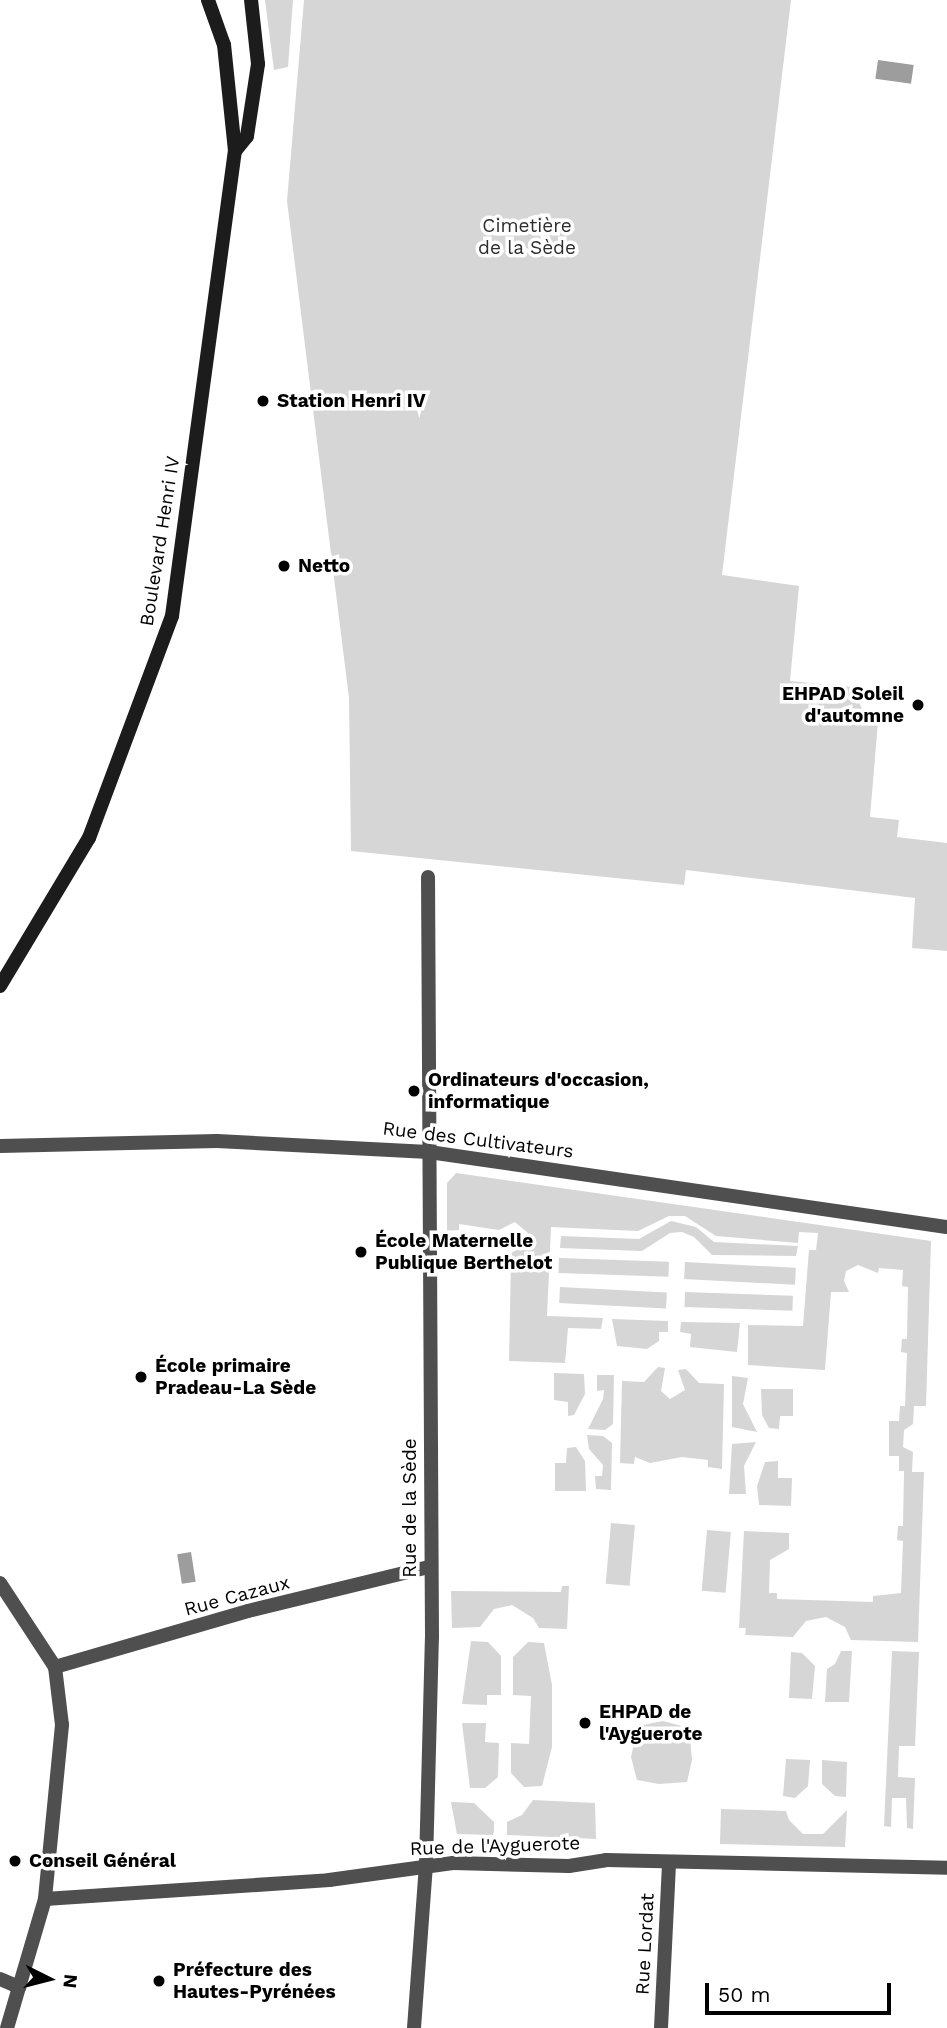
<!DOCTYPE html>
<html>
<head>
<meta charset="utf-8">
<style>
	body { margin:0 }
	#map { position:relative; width:947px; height:2028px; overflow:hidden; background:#fff; font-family:"Work Sans",sans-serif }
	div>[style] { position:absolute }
	.green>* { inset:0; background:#d6d6d6; transform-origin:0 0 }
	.water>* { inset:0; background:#9d9d9d; transform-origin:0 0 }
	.street>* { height:14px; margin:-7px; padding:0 7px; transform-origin:7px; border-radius:7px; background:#4f4f4f }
	.secondary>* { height:14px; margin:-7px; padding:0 7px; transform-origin:7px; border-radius:7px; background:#1c1c1c }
	.dots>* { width:19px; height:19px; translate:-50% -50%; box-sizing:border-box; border:4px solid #fff; border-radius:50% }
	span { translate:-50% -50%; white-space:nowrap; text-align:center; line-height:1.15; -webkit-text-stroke:7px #fff; paint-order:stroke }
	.park-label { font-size:19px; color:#2d2d2d }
	.poi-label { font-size:19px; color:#000; font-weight:700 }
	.left { translate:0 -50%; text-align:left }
	.right { translate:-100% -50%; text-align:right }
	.street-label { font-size:19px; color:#000 }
	.north { position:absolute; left:14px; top:1944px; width:70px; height:70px; -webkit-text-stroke:5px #fff; paint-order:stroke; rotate:96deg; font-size:19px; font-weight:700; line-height:28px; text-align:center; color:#000 }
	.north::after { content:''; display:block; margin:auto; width:24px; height:32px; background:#000; clip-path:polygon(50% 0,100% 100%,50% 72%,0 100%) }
	.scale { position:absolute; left:705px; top:1983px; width:186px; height:32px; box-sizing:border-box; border:4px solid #000; border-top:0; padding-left:9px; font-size:21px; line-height:24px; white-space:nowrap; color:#000; -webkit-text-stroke:5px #fff; paint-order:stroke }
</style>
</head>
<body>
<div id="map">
	<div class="green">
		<i style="clip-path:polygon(265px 0,293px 0,288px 67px,274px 70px)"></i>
		<i style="clip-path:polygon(304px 0,791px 0,722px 575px,799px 586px,790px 681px,852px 687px,865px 715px,878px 722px,870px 817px,899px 820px,897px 837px,947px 843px,947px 951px,912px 948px,915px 898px,686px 870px,684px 885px,351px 851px,349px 698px,287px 201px)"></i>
		<i style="clip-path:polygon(456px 1173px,931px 1241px,926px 1406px,914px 1406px,913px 1424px,904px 1430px,903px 1447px,913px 1452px,912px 1472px,924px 1472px,918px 1642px,851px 1640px,845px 1627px,826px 1617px,806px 1621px,793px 1637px,745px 1635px,746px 1628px,739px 1628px,744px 1531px,789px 1533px,789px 1549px,770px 1560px,769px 1593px,777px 1593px,777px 1599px,873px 1602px,873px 1596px,901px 1593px,903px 1541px,897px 1540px,898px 1526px,903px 1526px,904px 1471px,899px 1471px,899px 1456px,889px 1456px,889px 1421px,899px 1421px,900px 1406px,905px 1406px,907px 1353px,901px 1352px,902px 1339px,907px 1339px,908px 1287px,902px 1286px,903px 1270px,879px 1268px,878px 1273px,858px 1265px,846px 1271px,844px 1281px,849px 1292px,831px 1292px,825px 1370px,748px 1365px,748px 1325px,803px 1326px,809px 1250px,816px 1250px,818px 1233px,799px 1232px,798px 1243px,716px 1236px,685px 1216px,669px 1216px,638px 1231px,551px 1227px,547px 1316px,603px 1318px,601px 1329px,568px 1328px,565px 1363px,509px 1361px,511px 1260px,498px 1259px,525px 1246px,528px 1233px,515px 1222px,499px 1230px,459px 1224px,459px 1230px,447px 1231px,447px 1183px)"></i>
		<i style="clip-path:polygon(671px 1221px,696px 1227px,714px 1242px,798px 1246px,796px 1256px,712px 1255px,694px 1237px,682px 1232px,670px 1233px,642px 1251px,560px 1248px,561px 1236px,639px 1239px)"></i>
		<i style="left:559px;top:1258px;width:110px;height:15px;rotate:2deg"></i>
		<i style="left:685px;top:1262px;width:111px;height:17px;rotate:3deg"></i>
		<i style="left:560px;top:1287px;width:107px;height:16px;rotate:3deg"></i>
		<i style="left:685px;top:1292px;width:108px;height:15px;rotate:2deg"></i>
		<i style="clip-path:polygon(612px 1319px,668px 1321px,668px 1332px,659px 1332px,659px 1341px,647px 1349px,617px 1346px)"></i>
		<i style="clip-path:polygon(681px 1322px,740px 1323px,737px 1352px,690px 1347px,691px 1334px,680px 1332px)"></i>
		<i style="clip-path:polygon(658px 1367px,665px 1368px,661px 1391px,670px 1399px,685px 1390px,678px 1370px,686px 1369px,699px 1383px,724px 1384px,722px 1469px,708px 1467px,708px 1460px,682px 1457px,650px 1463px,635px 1457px,634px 1464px,620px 1463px,622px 1381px,644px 1382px)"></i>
		<i style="clip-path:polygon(554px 1373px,584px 1374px,585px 1394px,574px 1415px,568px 1416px,568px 1402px,554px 1400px)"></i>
		<i style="clip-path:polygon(597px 1375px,614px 1375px,613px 1424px,605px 1430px,588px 1429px,603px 1399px,604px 1390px,597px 1391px)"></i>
		<i style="clip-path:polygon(732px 1376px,748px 1378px,743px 1404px,757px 1432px,732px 1427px)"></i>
		<i style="clip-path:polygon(761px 1389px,793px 1389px,793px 1416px,780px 1416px,779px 1429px,769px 1428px,762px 1415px)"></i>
		<i style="clip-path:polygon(587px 1435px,603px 1436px,612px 1443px,611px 1490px,596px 1489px,595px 1476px,602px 1476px,603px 1465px,589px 1449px)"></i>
		<i style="clip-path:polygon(756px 1442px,744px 1466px,746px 1494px,729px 1494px,732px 1444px)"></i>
		<i style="clip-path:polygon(576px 1447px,585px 1461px,586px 1491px,555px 1491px,555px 1463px,566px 1463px,567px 1448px)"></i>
		<i style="clip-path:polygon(778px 1461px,778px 1478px,792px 1478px,791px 1506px,759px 1505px,757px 1486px,765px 1462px)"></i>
		<i style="left:611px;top:1523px;width:24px;height:61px;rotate:5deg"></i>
		<i style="left:707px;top:1530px;width:24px;height:61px;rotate:5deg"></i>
		<i style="clip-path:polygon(562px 1586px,569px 1586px,567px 1629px,539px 1628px,533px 1618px,512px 1605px,494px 1609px,480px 1627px,452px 1628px,451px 1591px,561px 1592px)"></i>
		<i style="clip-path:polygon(471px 1641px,488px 1642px,501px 1656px,501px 1695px,487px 1695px,487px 1705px,462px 1704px)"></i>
		<i style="clip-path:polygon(528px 1642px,544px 1643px,552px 1685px,552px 1747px,542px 1786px,524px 1787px,511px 1773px,511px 1743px,529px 1744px,531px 1696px,513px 1695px,513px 1657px)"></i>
		<i style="clip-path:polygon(841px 1651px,852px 1651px,849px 1702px,825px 1702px,827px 1669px,835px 1664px)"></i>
		<i style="clip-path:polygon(892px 1651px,919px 1652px,915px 1746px,899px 1746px,898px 1777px,915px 1778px,913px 1829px,907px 1828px,906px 1798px,892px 1798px,891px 1827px,884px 1826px)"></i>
		<i style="clip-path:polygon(791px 1652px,802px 1653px,815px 1666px,812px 1699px,789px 1698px)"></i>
		<i style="clip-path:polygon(663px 1721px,689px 1728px,692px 1760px,687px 1782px,659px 1784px,637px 1780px,631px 1757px,638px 1726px)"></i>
		<i style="clip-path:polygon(462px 1723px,486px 1723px,485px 1742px,499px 1743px,498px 1777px,485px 1788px,470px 1788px)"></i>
		<i style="clip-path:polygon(786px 1759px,810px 1760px,808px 1786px,795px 1798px,783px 1796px)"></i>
		<i style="clip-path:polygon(822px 1760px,847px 1762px,846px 1797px,835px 1796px,822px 1784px)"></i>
		<i style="clip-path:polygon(533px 1800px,595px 1803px,596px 1839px,507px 1835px,507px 1822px,522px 1815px)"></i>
		<i style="clip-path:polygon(451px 1802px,474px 1803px,494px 1822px,494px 1835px,457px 1834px)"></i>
		<i style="clip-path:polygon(721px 1809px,786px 1811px,789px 1820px,803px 1834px,823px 1834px,847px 1810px,845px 1847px,720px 1844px)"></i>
	</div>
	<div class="water">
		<i style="left:878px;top:60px;width:36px;height:19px;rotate:8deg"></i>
		<i style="left:191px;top:1552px;width:30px;height:14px;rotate:81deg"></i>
	</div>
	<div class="street">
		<i style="left:0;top:1146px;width:217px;rotate:-1.3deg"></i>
		<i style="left:217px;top:1141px;width:212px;rotate:3deg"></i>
		<i style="left:429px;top:1152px;width:523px;rotate:8.24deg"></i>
		<i style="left:0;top:1583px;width:100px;rotate:56.8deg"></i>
		<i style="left:55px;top:1667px;width:58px;rotate:83.1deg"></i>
		<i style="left:62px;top:1725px;width:175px;rotate:95.6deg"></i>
		<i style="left:45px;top:1899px;width:134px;rotate:106.4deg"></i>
		<i style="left:55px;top:1667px;width:201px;rotate:-16.2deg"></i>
		<i style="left:248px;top:1611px;width:186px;rotate:-13.7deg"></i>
		<i style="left:45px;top:1899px;width:285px;rotate:-3.8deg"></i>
		<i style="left:329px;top:1880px;width:125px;rotate:-7.8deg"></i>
		<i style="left:453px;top:1863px;width:116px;rotate:1.5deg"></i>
		<i style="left:569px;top:1866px;width:37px;rotate:-9deg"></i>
		<i style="left:606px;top:1860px;width:341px;rotate:1.3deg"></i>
		<i style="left:0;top:1979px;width:21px;rotate:23deg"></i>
		<i style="left:414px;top:2028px;width:164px;rotate:-85.8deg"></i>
		<i style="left:426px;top:1864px;width:227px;rotate:-88.5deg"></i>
		<i style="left:432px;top:1637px;width:760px;rotate:-90.3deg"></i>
		<i style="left:661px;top:2028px;width:165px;rotate:-87.2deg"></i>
	</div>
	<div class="secondary">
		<i style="left:235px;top:151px;width:19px;rotate:-51deg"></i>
		<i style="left:247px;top:136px;width:73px;rotate:-81.3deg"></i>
		<i style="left:258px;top:64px;width:64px;rotate:-96.2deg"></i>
		<i style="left:0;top:986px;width:173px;rotate:-59deg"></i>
		<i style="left:89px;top:838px;width:237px;rotate:-69.5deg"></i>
		<i style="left:172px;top:616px;width:469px;rotate:-82.3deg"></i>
		<i style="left:235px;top:151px;width:107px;rotate:-95.9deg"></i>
		<i style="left:224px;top:45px;width:48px;rotate:-109.6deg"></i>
	</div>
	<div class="dots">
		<i style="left:263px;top:401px;background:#000"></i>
		<i style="left:284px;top:566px;background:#000"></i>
		<i style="left:918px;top:705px;background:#000"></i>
		<i style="left:414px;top:1091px;background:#000"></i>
		<i style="left:361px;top:1252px;background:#000"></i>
		<i style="left:141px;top:1377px;background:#000"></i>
		<i style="left:585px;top:1723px;background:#000"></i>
		<i style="left:15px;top:1861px;background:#000"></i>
		<i style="left:159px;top:1981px;background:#000"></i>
	</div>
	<div class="park-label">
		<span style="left:527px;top:237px">Cimetière<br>de la Sède</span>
	</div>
	<div class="poi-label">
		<span class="left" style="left:277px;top:401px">Station Henri IV</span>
		<span class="left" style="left:298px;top:566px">Netto</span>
		<span class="right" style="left:904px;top:705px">EHPAD Soleil<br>d'automne</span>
		<span class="left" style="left:428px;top:1091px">Ordinateurs d'occasion,<br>informatique</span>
		<span class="left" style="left:375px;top:1252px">École Maternelle<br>Publique Berthelot</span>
		<span class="left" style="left:155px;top:1377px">École primaire<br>Pradeau-La Sède</span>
		<span class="left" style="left:599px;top:1723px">EHPAD de<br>l'Ayguerote</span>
		<span class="left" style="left:29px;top:1861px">Conseil Général</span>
		<span class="left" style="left:173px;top:1981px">Préfecture des<br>Hautes-Pyrénées</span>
	</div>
	<div class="street-label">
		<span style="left:160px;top:541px;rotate:-81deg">Boulevard Henri IV</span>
		<span style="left:478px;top:1140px;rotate:7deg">Rue des Cultivateurs</span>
		<span style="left:410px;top:1508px;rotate:-90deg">Rue de la Sède</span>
		<span style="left:237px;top:1596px;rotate:-15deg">Rue Cazaux</span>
		<span style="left:495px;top:1846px;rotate:-2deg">Rue de l'Ayguerote</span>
		<span style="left:645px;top:1944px;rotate:-87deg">Rue Lordat</span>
	</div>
	<div class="north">N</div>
	<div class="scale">50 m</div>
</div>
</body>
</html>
